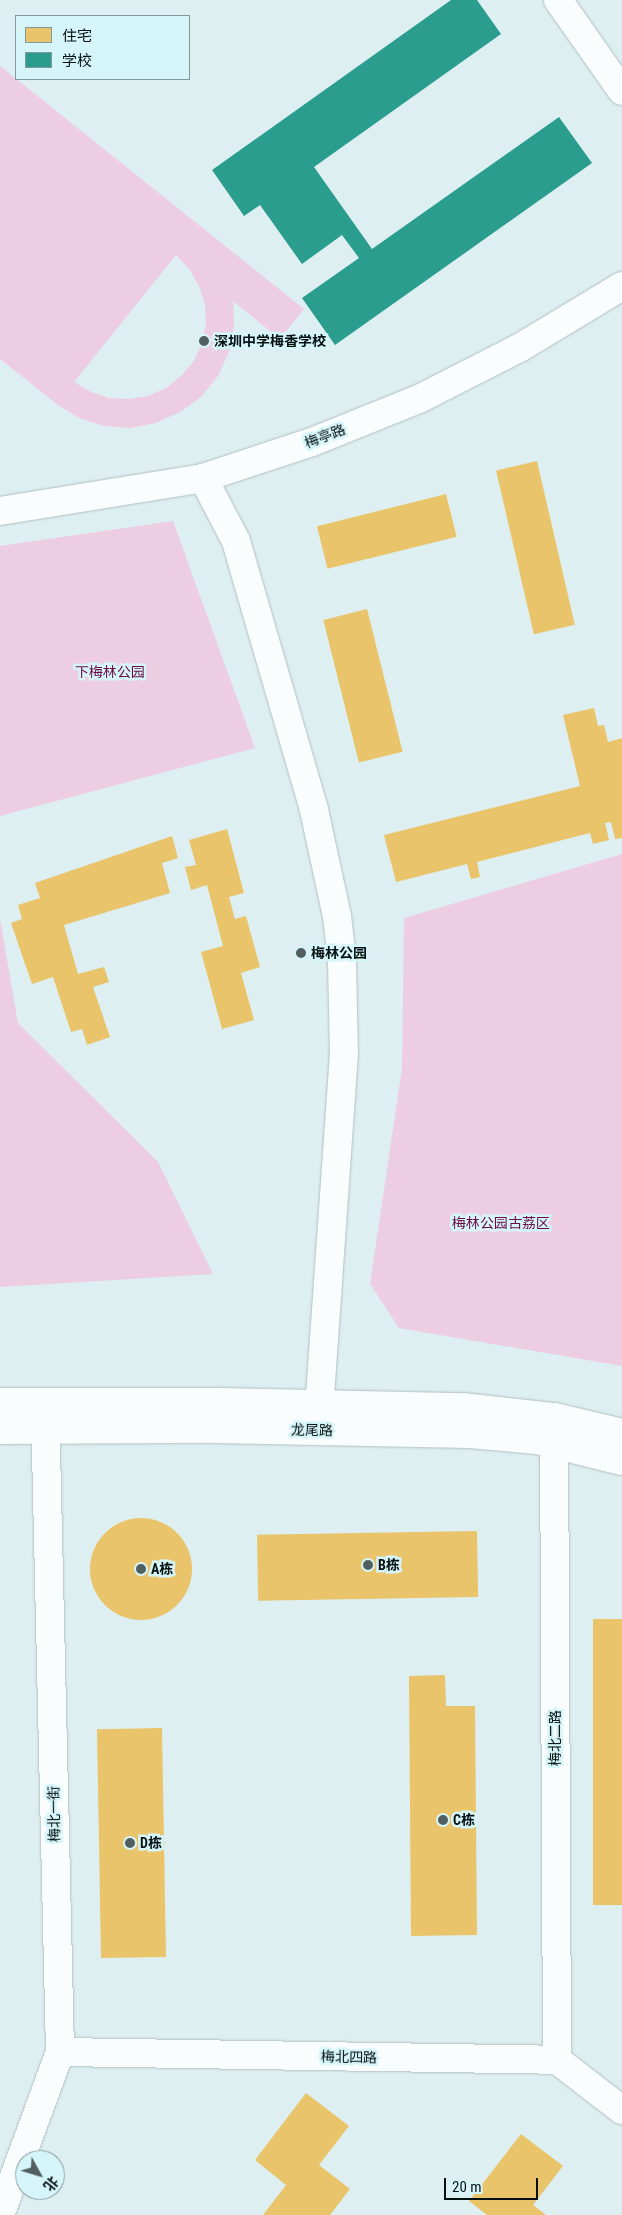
<!DOCTYPE html>
<html>
<head>
<meta charset="utf-8">
<style>
	body { margin:0 }
	#map { position:relative; width:622px; height:2215px; overflow:hidden; background:#deeff1; font-family:"Roboto Condensed","Noto Sans SC",sans-serif }
	div>[style] { position:absolute }
	.green>* { inset:0; background:#edcde2 }
	.homes>* { inset:0; background:#e9c46a; transform-origin:0 0 }
	.round { border-radius:50% }
	.schools>* { inset:0; background:#2a9d8f }
	.roads { filter:drop-shadow(0 0 1px #b1bfc1) drop-shadow(0 0 1px #b1bfc1) }
	.street>* { height:28px; margin:-14px; padding:0 14px; transform-origin:14px; border-radius:14px; background:#fafdfd }
	.secondary>* { height:28px; margin:-14px; padding:0 14px; transform-origin:14px; border-radius:14px; background:#fafdfd }
	.dots>* { width:14px; height:14px; translate:-50% -50%; box-sizing:border-box; border:2px solid #d6f5f9; border-radius:50% }
	span { translate:-50% -50%; white-space:nowrap; text-align:center; line-height:1.15; -webkit-text-stroke:5px #d6f5f9; paint-order:stroke }
	.poi-label { font-size:14px; color:#071112; font-weight:700 }
	.left { translate:0 -50%; text-align:left }
	.street-label { font-size:14px; color:#071112 }
	.park-label { font-size:14px; color:#6c0c48 }
	.legend { position:absolute; left:15px; top:15px; width:175px; height:65px; box-sizing:border-box; background:#d6f5f9; border:1px solid #839a9d; margin:0; padding:6px 9px; list-style:none; font-size:15px; color:#071112 }
	.legend li { display:flex; align-items:center; gap:10px; height:25px }
	.legend b { width:25px; border:1px solid #839a9d }
	.north { position:absolute; left:15px; top:2150px; width:50px; height:50px; box-sizing:border-box; background:#d6f5f9; border:1px solid #839a9d; border-radius:50%; rotate:129deg; font-size:14px; font-weight:700; line-height:20px; text-align:center; color:#071112 }
	.north::after { content:''; display:block; margin:auto; width:18px; height:22px; background:#525f60; clip-path:polygon(50% 0,100% 100%,50% 72%,0 100%) }
	.scale { position:absolute; left:444px; top:2178px; width:94px; height:22px; box-sizing:border-box; border:2px solid #071112; border-top:0; padding-left:6px; font-size:15px; line-height:18px; white-space:nowrap; color:#071112; -webkit-text-stroke:4px #d6f5f9; paint-order:stroke }
</style>
</head>
<body>
<div id="map">
	<div class="green">
		<i style="clip-path:polygon(evenodd,0 66px,304px 309px,280px 339px,233px 301px,234px 326px,229px 352px,218px 376px,201px 397px,180px 412px,156px 423px,130px 428px,104px 426px,79px 418px,58px 405px,0 359px,0 66px,176px 255px,189px 269px,199px 286px,205px 304px,206px 324px,202px 343px,194px 361px,181px 376px,166px 388px,148px 396px,128px 399px,109px 398px,91px 392px,74px 382px,176px 255px)"></i>
		<i style="clip-path:polygon(173px 521px,255px 748px,0 816px,0 546px)"></i>
		<i style="clip-path:polygon(622px 854px,622px 1366px,399px 1328px,370px 1284px,402px 1068px,404px 918px)"></i>
		<i style="clip-path:polygon(0 919px,18px 1023px,158px 1162px,213px 1274px,0 1287px)"></i>
	</div>
	<div class="homes">
		<i style="left:537px;top:461px;width:168px;height:42px;rotate:77deg"></i>
		<i style="left:446px;top:494px;width:44px;height:133px;rotate:76deg"></i>
		<i style="left:367px;top:609px;width:147px;height:45px;rotate:76deg"></i>
		<i style="clip-path:polygon(594px 708px,598px 726px,604px 725px,608px 742px,622px 738px,622px 838px,615px 839px,611px 822px,605px 823px,609px 840px,593px 844px,590px 833px,477px 862px,480px 877px,471px 879px,467px 864px,396px 882px,384px 835px,580px 786px,563px 715px)"></i>
		<i style="clip-path:polygon(227px 829px,244px 893px,229px 897px,235px 919px,246px 916px,260px 967px,241px 973px,254px 1020px,222px 1029px,201px 952px,223px 946px,207px 885px,191px 890px,185px 867px,196px 865px,189px 840px)"></i>
		<i style="clip-path:polygon(172px 836px,178px 858px,162px 863px,170px 893px,64px 925px,78px 974px,104px 967px,109px 982px,93px 987px,110px 1037px,87px 1045px,82px 1029px,71px 1032px,53px 977px,32px 984px,11px 923px,22px 919px,18px 905px,40px 898px,35px 883px)"></i>
		<i class="round" style="left:90px;top:1518px;width:102px;height:102px"></i>
		<i style="left:477px;top:1531px;width:66px;height:220px;rotate:89deg"></i>
		<i style="left:593px;top:1619px;width:29px;height:286px"></i>
		<i style="clip-path:polygon(445px 1675px,446px 1706px,475px 1706px,477px 1935px,411px 1936px,409px 1676px)"></i>
		<i style="left:162px;top:1728px;width:229px;height:65px;rotate:89deg"></i>
		<i style="clip-path:polygon(306px 2093px,349px 2126px,319px 2165px,350px 2189px,330px 2215px,263px 2215px,286px 2185px,255px 2160px)"></i>
		<i style="clip-path:polygon(521px 2134px,563px 2166px,533px 2205px,546px 2215px,487px 2215px,469px 2201px)"></i>
	</div>
	<div class="schools">
		<i style="clip-path:polygon(451px 0,477px 0,501px 34px,314px 167px,372px 249px,559px 117px,592px 163px,335px 345px,302px 298px,359px 258px,342px 235px,302px 264px,260px 205px,244px 216px,212px 170px)"></i>
	</div>
	<div class="roads">
		<div class="street">
			<i style="left:558px;top:0;width:111px;rotate:54.9deg"></i>
			<i style="left:203px;top:478px;width:71px;rotate:62.4deg"></i>
			<i style="left:236px;top:541px;width:280px;rotate:73.8deg"></i>
			<i style="left:314px;top:810px;width:108px;rotate:77.8deg"></i>
			<i style="left:337px;top:916px;width:44px;rotate:83.5deg"></i>
			<i style="left:342px;top:960px;width:93px;rotate:88.8deg"></i>
			<i style="left:344px;top:1053px;width:376px;rotate:94deg"></i>
			<i style="left:0;top:511px;width:206px;rotate:-9.2deg"></i>
			<i style="left:203px;top:478px;width:115px;rotate:-18.3deg"></i>
			<i style="left:312px;top:442px;width:115px;rotate:-21.9deg"></i>
			<i style="left:419px;top:399px;width:114px;rotate:-27deg"></i>
			<i style="left:521px;top:347px;width:118px;rotate:-31.1deg"></i>
			<i style="left:554px;top:1422px;width:638px;rotate:89.73deg"></i>
			<i style="left:60px;top:2052px;width:497px;rotate:0.9deg"></i>
			<i style="left:557px;top:2060px;width:82px;rotate:37.6deg"></i>
			<i style="left:0;top:2215px;width:174px;rotate:-69.8deg"></i>
			<i style="left:60px;top:2052px;width:646px;rotate:-91.33deg"></i>
		</div>
		<div class="secondary">
			<i style="left:0;top:1402px;width:218px"></i>
			<i style="left:218px;top:1402px;width:245px;rotate:1.2deg"></i>
			<i style="left:463px;top:1407px;width:92px;rotate:6.3deg"></i>
			<i style="left:554px;top:1417px;width:70px;rotate:13.2deg"></i>
			<i style="left:0;top:1430px;width:215px;rotate:-0.3deg"></i>
			<i style="left:215px;top:1429px;width:255px;rotate:1.1deg"></i>
			<i style="left:470px;top:1434px;width:66px;rotate:5.2deg"></i>
			<i style="left:536px;top:1440px;width:89px;rotate:13.7deg"></i>
		</div>
	</div>
	<div class="dots">
		<i style="left:204px;top:341px;background:#525f60"></i>
		<i style="left:301px;top:953px;background:#525f60"></i>
		<i style="left:368px;top:1565px;background:#525f60"></i>
		<i style="left:141px;top:1569px;background:#525f60"></i>
		<i style="left:443px;top:1820px;background:#525f60"></i>
		<i style="left:130px;top:1843px;background:#525f60"></i>
	</div>
	<div class="poi-label">
		<span class="left" style="left:214px;top:341px">深圳中学梅香学校</span>
		<span class="left" style="left:311px;top:953px">梅林公园</span>
		<span class="left" style="left:378px;top:1565px">B栋</span>
		<span class="left" style="left:151px;top:1569px">A栋</span>
		<span class="left" style="left:453px;top:1820px">C栋</span>
		<span class="left" style="left:140px;top:1843px">D栋</span>
	</div>
	<div class="street-label">
		<span style="left:325px;top:436px;rotate:-21deg">梅亭路</span>
		<span style="left:312px;top:1430px;rotate:1deg">龙尾路</span>
		<span style="left:555px;top:1738px;rotate:-90deg">梅北二路</span>
		<span style="left:54px;top:1814px;rotate:-91deg">梅北一街</span>
		<span style="left:349px;top:2057px;rotate:1deg">梅北四路</span>
	</div>
	<div class="park-label">
		<span style="left:110px;top:672px">下梅林公园</span>
		<span style="left:501px;top:1223px">梅林公园古荔区</span>
	</div>
	<ul class="legend">
	<li><b style="height:14px;background:#e9c46a"></b>住宅</li>
	<li><b style="height:14px;background:#2a9d8f"></b>学校</li>
	</ul>
	<div class="north">北</div>
	<div class="scale">20 m</div>
</div>
</body>
</html>
